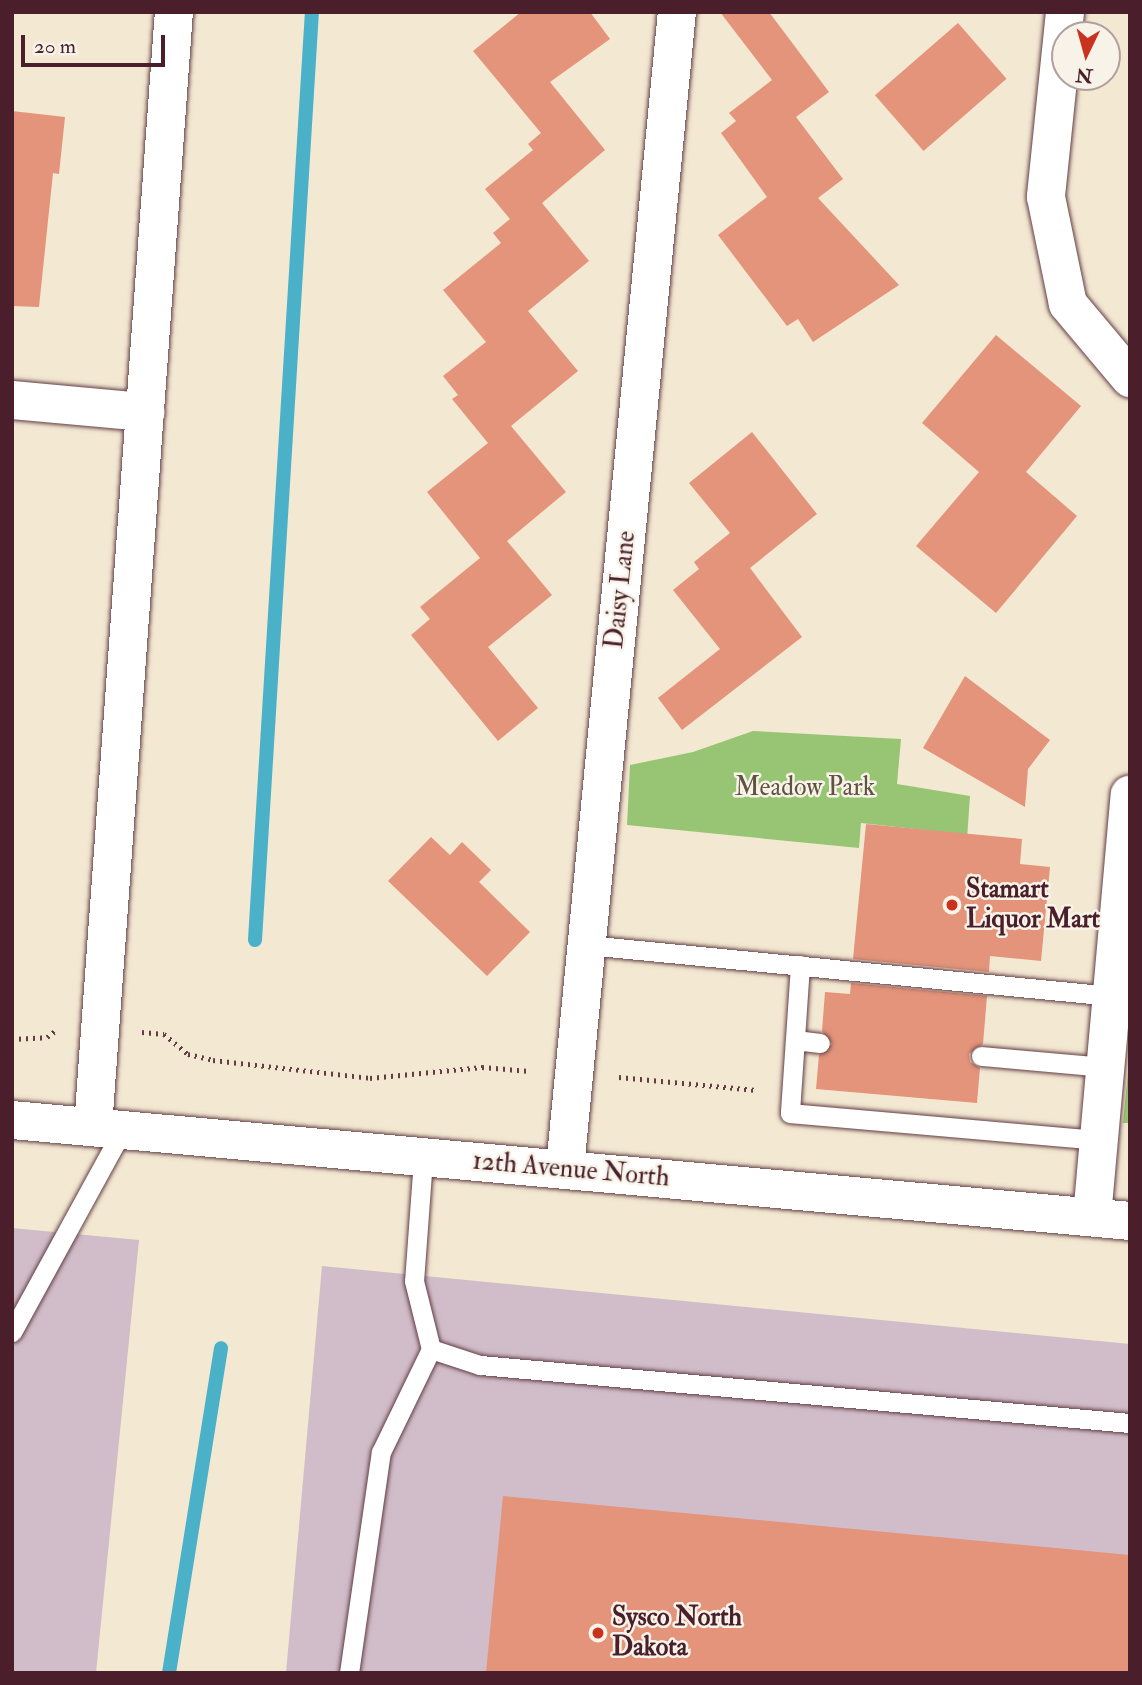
<!DOCTYPE html>
<html>
<head>
<meta charset="utf-8">
<style>
	body { margin:0 }
	#map { position:relative; width:1142px; height:1685px; overflow:hidden; background:#f3e8d2; font-family:"IM FELL Double Pica",serif }
	div>[style] { position:absolute }
	.industrial>* { inset:0; background:#d1bdc9 }
	.green>* { inset:0; background:#98c573 }
	.stream>* { height:14px; margin:-7px; padding:0 7px; transform-origin:7px; border-radius:7px; background:#4ab1c9 }
	.building>* { inset:0; background:#e3947a; transform-origin:0 0 }
	.path>* { height:4.5px; margin-top:-2.25px; transform-origin:0; background:repeating-linear-gradient(90deg,#633d44 0 2px,transparent 0 7px) }
	.roads { filter:drop-shadow(0 0 2px #633d44) drop-shadow(0 0 2px #633d44) }
	.service>* { height:19px; margin:-9.5px; padding:0 9.5px; transform-origin:9.5px; border-radius:9.5px; background:#fff }
	.minor>* { height:38px; margin:-19px; padding:0 19px; transform-origin:19px; border-radius:19px; background:#fff }
	.secondary>* { height:38px; margin:-19px; padding:0 19px; transform-origin:19px; border-radius:19px; background:#fff }
	.dots>* { width:19px; height:19px; translate:-50% -50%; box-sizing:border-box; border:4px solid #f7f3e8; border-radius:50% }
	span { translate:-50% -50%; white-space:nowrap; text-align:center; line-height:1.15; -webkit-text-stroke:5px #f7f3e8; paint-order:stroke }
	.street-label { font-size:26px; color:#4a1f2b }
	.park-label { font-size:26px; color:#615141 }
	.poi-label { font-size:26px; color:#4a1f2b; font-weight:700 }
	.left { translate:0 -50%; text-align:left }
	.frame { position:absolute; inset:0; border:14px solid #4a1f2b; pointer-events:none }
	.north { position:absolute; left:1051px; top:21px; width:70px; height:70px; box-sizing:border-box; background:#f7f3e8; border:2px solid #b29e9c; border-radius:50%; rotate:185deg; font-size:19px; font-weight:700; line-height:28px; text-align:center; color:#4a1f2b }
	.north::after { content:''; display:block; margin:auto; width:24px; height:32px; background:#c8321e; clip-path:polygon(50% 0,100% 100%,50% 72%,0 100%) }
	.scale { position:absolute; left:21px; top:35px; width:144px; height:32px; box-sizing:border-box; border:4px solid #4a1f2b; border-top:0; padding-left:9px; font-size:21px; line-height:24px; white-space:nowrap; color:#4a1f2b; -webkit-text-stroke:5px #f7f3e8; paint-order:stroke }
</style>
</head>
<body>
<div id="map">
	<div class="industrial">
		<i style="clip-path:polygon(12px 1228px,139px 1240px,96px 1673px,12px 1673px)"></i>
		<i style="clip-path:polygon(322px 1266px,1130px 1344px,1130px 1673px,286px 1673px)"></i>
	</div>
	<div class="green">
		<i style="clip-path:polygon(753px 731px,901px 739px,897px 784px,970px 796px,967px 839px,952px 833px,861px 823px,859px 848px,627px 825px,630px 765px,693px 752px)"></i>
		<i style="clip-path:polygon(1130px 1051px,1130px 1123px,1123px 1123px)"></i>
	</div>
	<div class="stream">
		<i style="left:255px;top:940px;width:930px;rotate:-86.49deg"></i>
		<i style="left:169px;top:1673px;width:329px;rotate:-80.9deg"></i>
	</div>
	<div class="building">
		<i style="clip-path:polygon(521px 12px,590px 12px,610px 39px,550px 82px,605px 150px,542px 203px,589px 261px,528px 311px,578px 371px,511px 426px,566px 492px,507px 541px,552px 595px,488px 647px,538px 708px,498px 741px,411px 635px,430px 619px,420px 607px,480px 558px,427px 492px,488px 443px,452px 399px,458px 395px,443px 376px,486px 342px,443px 290px,501px 243px,493px 233px,510px 219px,485px 189px,533px 150px,528px 144px,541px 133px,473px 51px)"></i>
		<i style="clip-path:polygon(720px 12px,769px 12px,829px 92px,796px 117px,843px 179px,818px 198px,899px 285px,813px 342px,798px 319px,787px 326px,718px 235px,767px 197px,721px 133px,736px 121px,729px 113px,772px 80px)"></i>
		<i style="left:958px;top:23px;width:74px;height:110px;rotate:49deg"></i>
		<i style="clip-path:polygon(12px 111px,65px 117px,59px 174px,53px 173px,39px 307px,12px 306px)"></i>
		<i style="clip-path:polygon(996px 335px,1081px 406px,1026px 472px,1077px 516px,996px 613px,916px 546px,979px 472px,922px 423px)"></i>
		<i style="clip-path:polygon(752px 432px,817px 514px,750px 568px,802px 637px,682px 730px,658px 698px,720px 649px,673px 590px,699px 569px,694px 562px,730px 533px,689px 483px)"></i>
		<i style="clip-path:polygon(965px 676px,1050px 740px,1028px 769px,1025px 807px,923px 748px)"></i>
		<i style="clip-path:polygon(866px 824px,1022px 839px,1020px 864px,1050px 867px,1041px 961px,990px 956px,989px 972px,853px 959px)"></i>
		<i style="clip-path:polygon(431px 837px,450px 855px,462px 842px,491px 870px,479px 882px,530px 932px,487px 976px,388px 881px)"></i>
		<i style="clip-path:polygon(851px 983px,987px 996px,983px 1044px,969px 1054px,970px 1062px,980px 1068px,977px 1103px,816px 1089px,819px 1055px,832px 1044px,822px 1031px,825px 992px,850px 994px)"></i>
		<i style="clip-path:polygon(503px 1496px,1130px 1555px,1130px 1673px,486px 1673px)"></i>
	</div>
	<div class="path">
		<i style="left:142px;top:1032px;width:22px;rotate:5deg"></i>
		<i style="left:164px;top:1034px;width:31px;rotate:40deg"></i>
		<i style="left:188px;top:1054px;width:26px;rotate:13deg"></i>
		<i style="left:213px;top:1060px;width:158px;rotate:6.5deg"></i>
		<i style="left:370px;top:1078px;width:113px;rotate:-5.6deg"></i>
		<i style="left:482px;top:1067px;width:48px;rotate:4.8deg"></i>
		<i style="left:12px;top:1039px;width:35px;rotate:-3deg"></i>
		<i style="left:47px;top:1037px;width:10px;rotate:-37deg"></i>
		<i style="left:619px;top:1077px;width:138px;rotate:5.4deg"></i>
	</div>
	<div class="roads">
		<div class="service">
			<i style="left:587px;top:945px;width:527px;rotate:5.55deg"></i>
			<i style="left:800px;top:965px;width:148px;rotate:93.9deg"></i>
			<i style="left:790px;top:1113px;width:310px;rotate:5deg"></i>
			<i style="left:795px;top:1040px;width:25px;rotate:7deg"></i>
			<i style="left:981px;top:1056px;width:123px;rotate:5.1deg"></i>
			<i style="left:423px;top:1159px;width:122px;rotate:94.2deg"></i>
			<i style="left:414px;top:1281px;width:70px;rotate:76deg"></i>
			<i style="left:431px;top:1349px;width:52px;rotate:18.1deg"></i>
			<i style="left:480px;top:1365px;width:653px;rotate:5.1deg"></i>
			<i style="left:12px;top:1332px;width:231px;rotate:-61.3deg"></i>
			<i style="left:349px;top:1673px;width:223px;rotate:-81.8deg"></i>
			<i style="left:381px;top:1452px;width:114px;rotate:-64.1deg"></i>
		</div>
		<div class="minor">
			<i style="left:1065px;top:12px;width:186px;rotate:95.9deg"></i>
			<i style="left:1046px;top:197px;width:109px;rotate:78.4deg"></i>
			<i style="left:1068px;top:304px;width:97px;rotate:50deg"></i>
			<i style="left:12px;top:400px;width:134px;rotate:5.2deg"></i>
			<i style="left:93px;top:1127px;width:1118px;rotate:-85.85deg"></i>
			<i style="left:565px;top:1168px;width:1161px;rotate:-84.47deg"></i>
			<i style="left:1092px;top:1217px;width:424px;rotate:-84.9deg"></i>
		</div>
		<div class="secondary">
			<i style="left:12px;top:1120px;width:1123px;rotate:5.16deg"></i>
		</div>
	</div>
	<div class="dots">
		<i style="left:952px;top:905px;background:#c8321e"></i>
		<i style="left:598px;top:1633px;background:#c8321e"></i>
	</div>
	<div class="street-label">
		<span style="left:621px;top:590px;rotate:-84deg">Daisy Lane</span>
		<span style="left:571px;top:1170px;rotate:5deg">12th Avenue North</span>
	</div>
	<div class="park-label">
		<span style="left:805px;top:788px">Meadow Park</span>
	</div>
	<div class="poi-label">
		<span class="left" style="left:966px;top:905px">Stamart<br>Liquor Mart</span>
		<span class="left" style="left:612px;top:1633px">Sysco North<br>Dakota</span>
	</div>
	<div class="frame"></div>
	<div class="north">N</div>
	<div class="scale">20 m</div>
</div>
</body>
</html>
